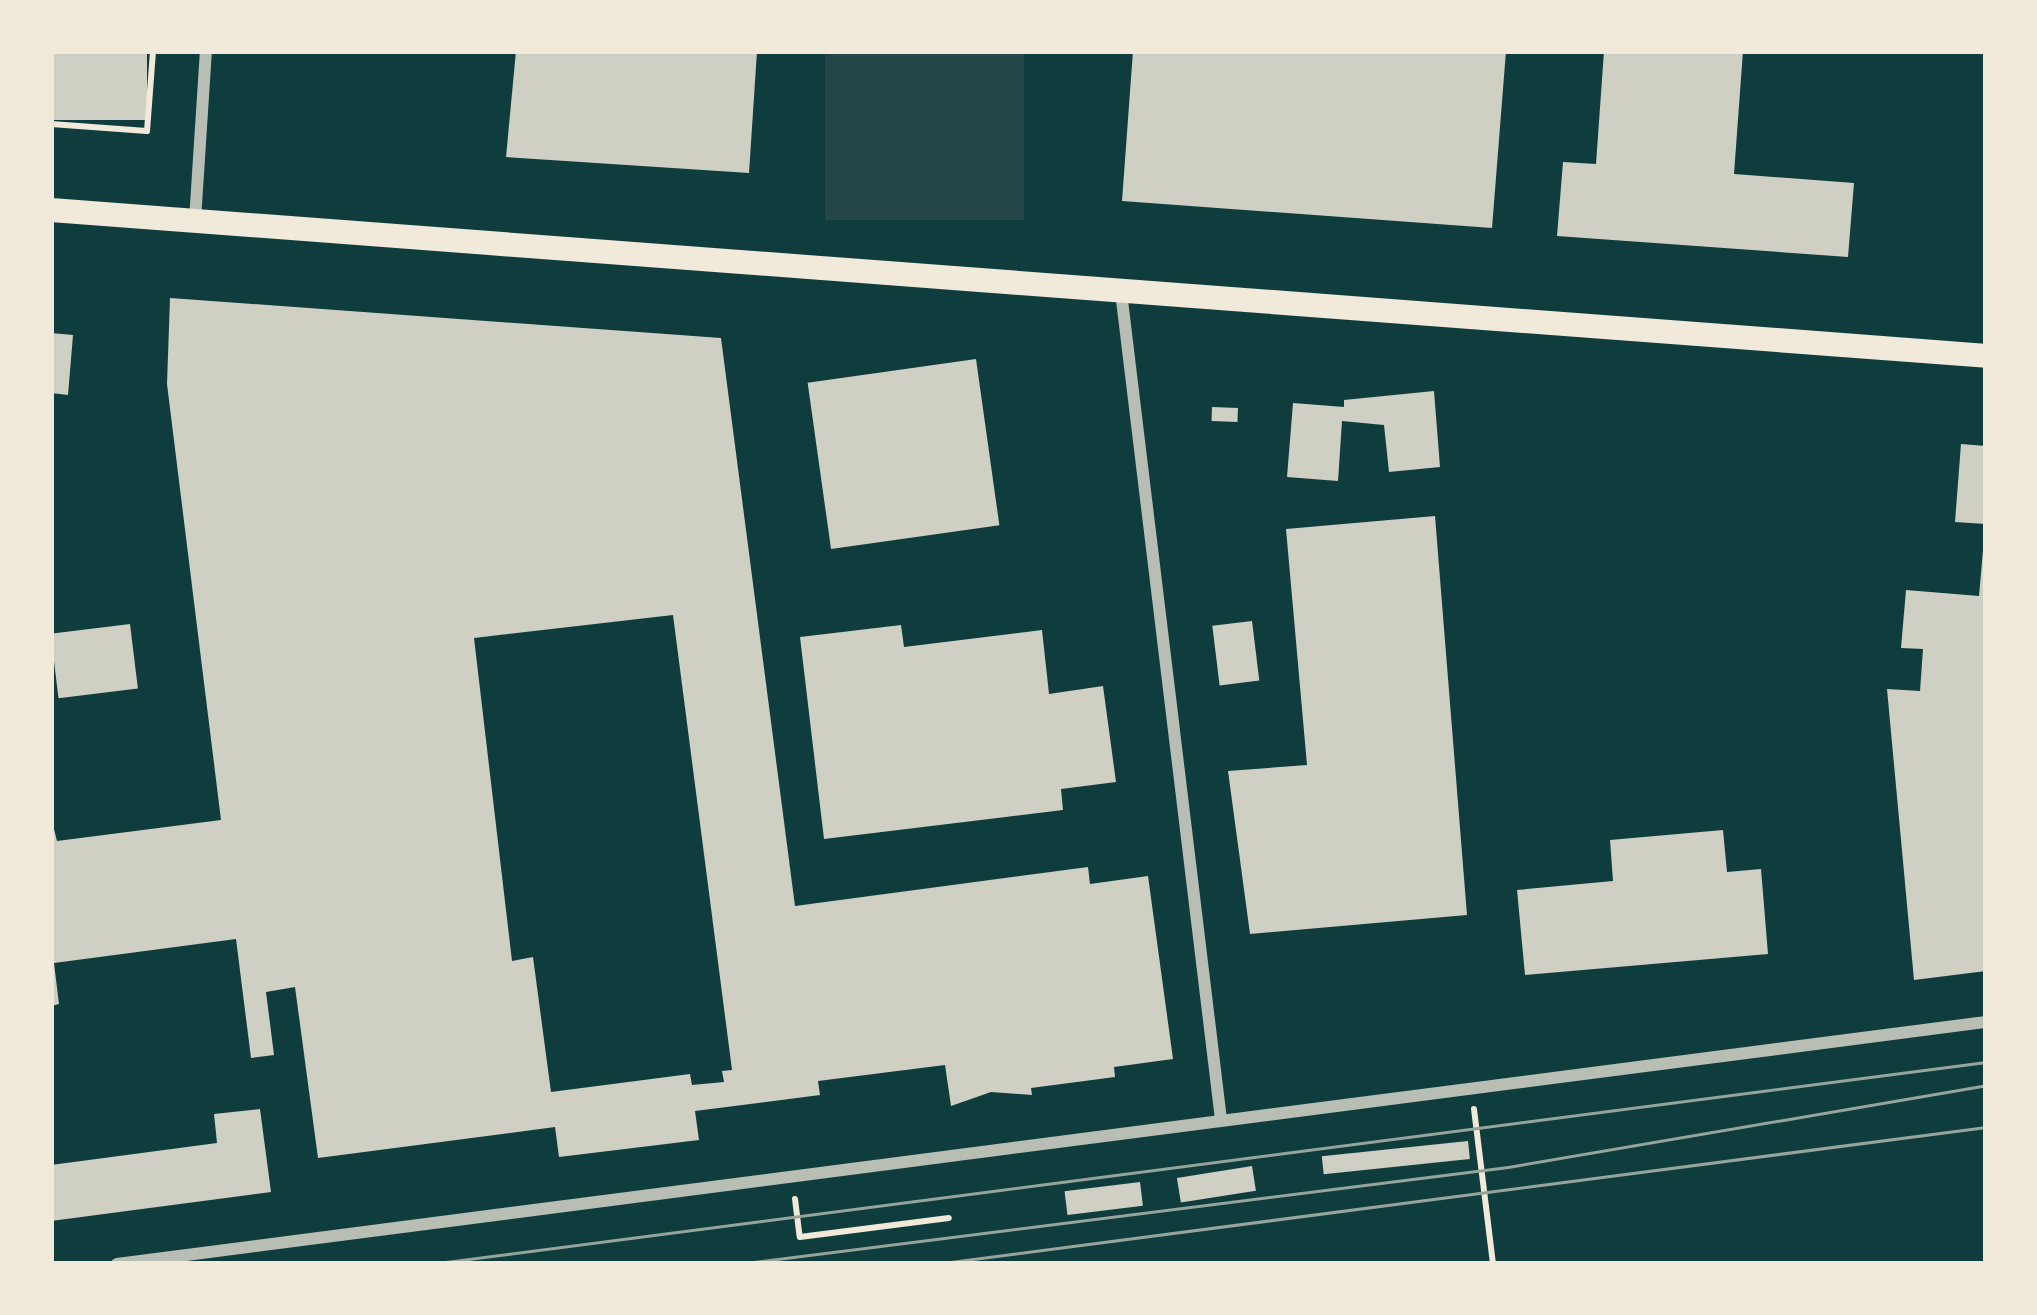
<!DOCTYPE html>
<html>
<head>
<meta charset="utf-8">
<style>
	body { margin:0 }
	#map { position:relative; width:2037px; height:1315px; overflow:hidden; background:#0f3d3e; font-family:"Source Sans 3",sans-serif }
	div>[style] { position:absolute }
	.green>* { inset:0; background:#244646; transform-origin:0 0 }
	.building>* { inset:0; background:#cfcfc3; transform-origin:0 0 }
	.path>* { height:6px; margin:-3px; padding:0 3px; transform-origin:3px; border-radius:3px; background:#f1e9da }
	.minor>* { height:12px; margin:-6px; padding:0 6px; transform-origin:6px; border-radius:6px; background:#b8beb3 }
	.secondary>* { height:24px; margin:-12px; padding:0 12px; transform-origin:12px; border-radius:12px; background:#f1e9da }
	.tram>* { height:3px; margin:-1.5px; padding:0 1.5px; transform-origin:1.5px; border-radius:1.5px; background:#97a49c }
	span { translate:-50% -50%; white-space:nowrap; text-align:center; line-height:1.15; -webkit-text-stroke:12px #f1e9da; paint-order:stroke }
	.frame { position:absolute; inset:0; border:54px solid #f1e9da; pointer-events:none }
</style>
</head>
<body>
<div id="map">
	<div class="green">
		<i style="left:825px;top:51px;width:199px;height:169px"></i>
	</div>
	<div class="building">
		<i style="left:51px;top:51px;width:96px;height:69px"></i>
		<i style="clip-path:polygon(516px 51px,757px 51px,749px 173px,506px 157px)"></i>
		<i style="clip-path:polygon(1133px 51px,1506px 51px,1492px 228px,1122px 201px)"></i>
		<i style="clip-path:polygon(1604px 51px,1743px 51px,1734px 174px,1854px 183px,1848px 257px,1557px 236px,1563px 162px,1596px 164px)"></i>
		<i style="clip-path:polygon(evenodd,170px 298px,721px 338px,795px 906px,1088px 867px,1090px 884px,1148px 876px,1173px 1059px,1114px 1067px,1115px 1077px,1031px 1088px,1032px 1095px,991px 1092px,951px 1106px,945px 1065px,818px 1081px,820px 1095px,695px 1111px,699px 1140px,559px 1157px,555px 1127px,318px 1158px,295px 987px,266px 992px,274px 1055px,251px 1058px,236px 939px,54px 963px,59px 1004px,51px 1006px,51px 817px,57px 841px,221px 820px,167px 384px,170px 298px,673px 615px,732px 1070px,722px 1071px,724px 1082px,692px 1085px,690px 1074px,551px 1092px,533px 957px,512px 961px,474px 638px,673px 615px)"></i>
		<i style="clip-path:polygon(51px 333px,73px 335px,68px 395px,51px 393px)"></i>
		<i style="left:976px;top:359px;width:168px;height:170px;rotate:82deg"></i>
		<i style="clip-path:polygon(1434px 391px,1440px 467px,1389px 472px,1384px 425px,1342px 421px,1338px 481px,1287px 477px,1293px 403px,1344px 407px,1344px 400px)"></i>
		<i style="left:1212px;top:407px;width:26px;height:14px;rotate:2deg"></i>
		<i style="clip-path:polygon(1961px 444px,1986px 446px,1986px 524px,1955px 522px)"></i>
		<i style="clip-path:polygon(1435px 516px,1467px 915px,1250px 934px,1228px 771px,1307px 765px,1286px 529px)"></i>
		<i style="clip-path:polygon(1983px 550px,1986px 971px,1914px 980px,1887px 689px,1920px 691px,1923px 649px,1901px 648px,1906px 590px,1979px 596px)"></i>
		<i style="left:1252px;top:621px;width:60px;height:40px;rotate:83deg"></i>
		<i style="left:130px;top:624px;width:65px;height:80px;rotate:83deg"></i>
		<i style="clip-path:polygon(901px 625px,904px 647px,1042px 630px,1049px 694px,1103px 686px,1116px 782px,1061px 789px,1063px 810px,824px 839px,800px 637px)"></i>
		<i style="clip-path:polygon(1723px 830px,1727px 872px,1761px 869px,1768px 954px,1525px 975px,1517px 890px,1613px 881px,1610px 840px)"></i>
		<i style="clip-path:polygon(260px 1109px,271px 1192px,51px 1221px,51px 1165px,217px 1143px,214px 1114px)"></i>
		<i style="left:1468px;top:1141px;width:18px;height:147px;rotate:84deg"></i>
		<i style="left:1252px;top:1166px;width:25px;height:76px;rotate:81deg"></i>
		<i style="left:1140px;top:1182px;width:24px;height:76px;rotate:83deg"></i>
	</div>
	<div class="path">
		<i style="left:51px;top:124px;width:96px;rotate:4.2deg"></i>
		<i style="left:147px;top:131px;width:80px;rotate:-85.7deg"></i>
		<i style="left:1474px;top:1109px;width:156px;rotate:83deg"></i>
		<i style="left:795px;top:1199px;width:38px;rotate:83deg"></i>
		<i style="left:800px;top:1237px;width:150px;rotate:-7.3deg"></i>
	</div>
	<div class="minor">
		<i style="left:195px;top:220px;width:169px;rotate:-86.3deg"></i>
		<i style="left:1121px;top:292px;width:834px;rotate:83.11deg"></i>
		<i style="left:117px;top:1264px;width:1885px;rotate:-7.38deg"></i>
	</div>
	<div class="secondary">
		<i style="left:51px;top:210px;width:1941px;rotate:4.31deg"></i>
	</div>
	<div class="tram">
		<i style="left:430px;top:1264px;width:1569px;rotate:-7.4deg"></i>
		<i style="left:738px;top:1264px;width:776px;rotate:-7.18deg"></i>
		<i style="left:1508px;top:1167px;width:485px;rotate:-9.7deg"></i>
		<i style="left:935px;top:1264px;width:1060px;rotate:-7.43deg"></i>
	</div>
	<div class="frame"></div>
</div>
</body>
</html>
